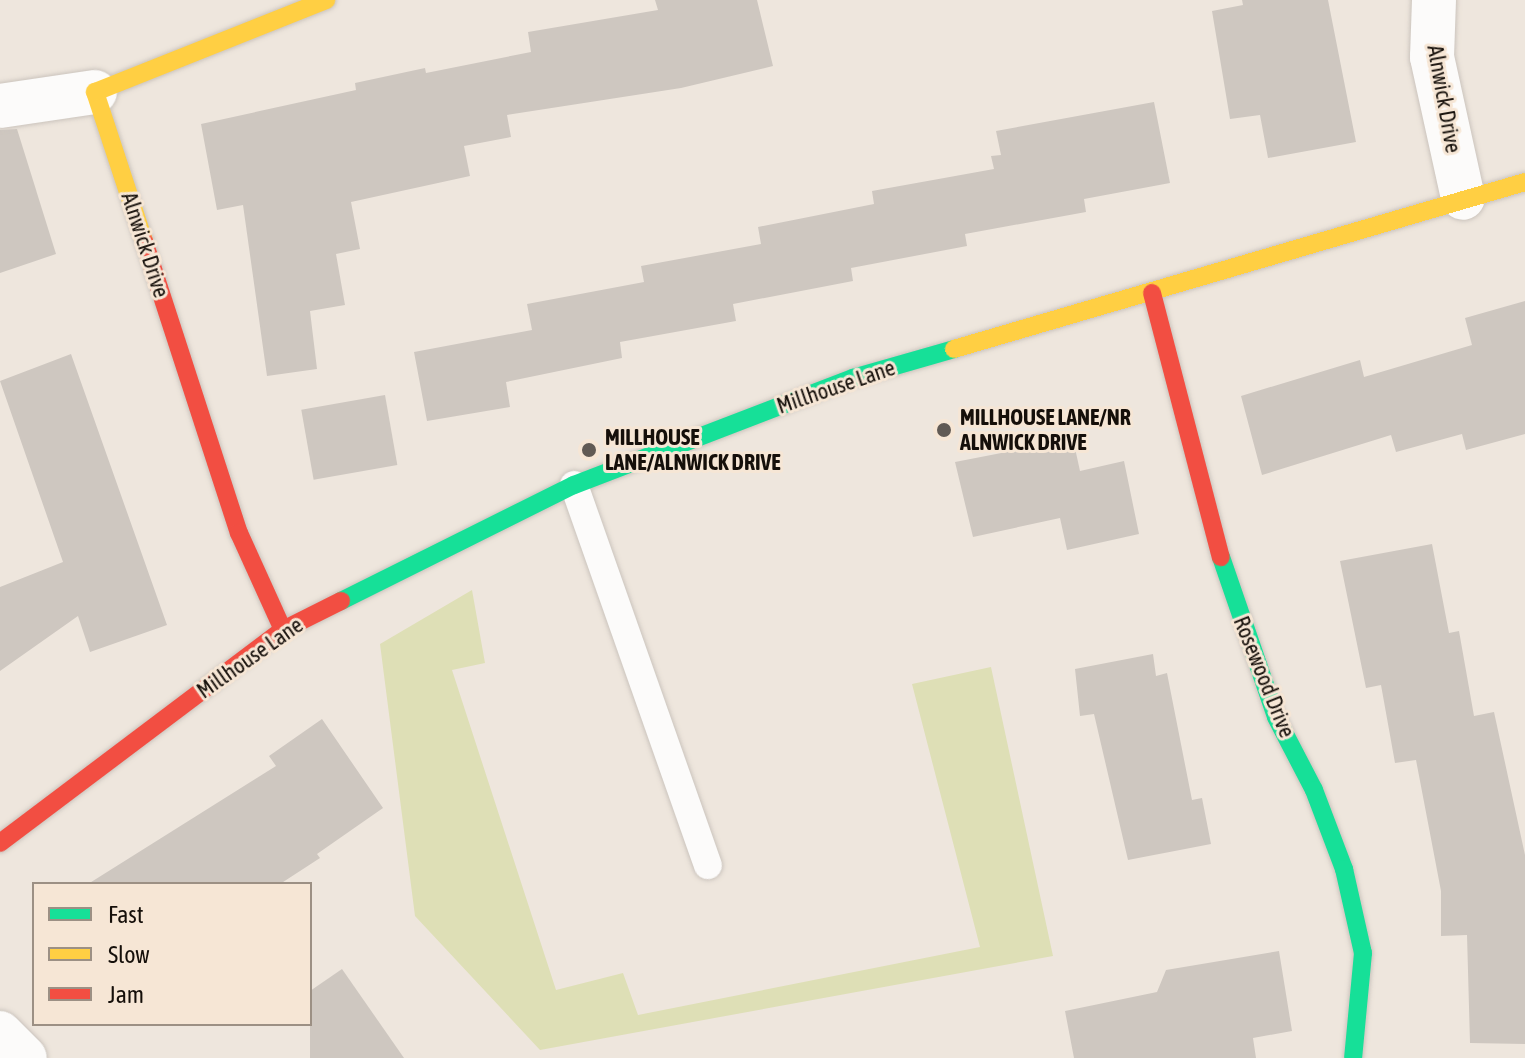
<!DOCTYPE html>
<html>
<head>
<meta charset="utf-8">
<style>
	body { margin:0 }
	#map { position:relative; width:1525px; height:1058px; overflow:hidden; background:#eee6dd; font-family:"Asap Condensed",sans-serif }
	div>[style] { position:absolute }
	.green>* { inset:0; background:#dedfb6 }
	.building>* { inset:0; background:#cec7c0; transform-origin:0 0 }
	.roads { filter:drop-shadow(0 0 2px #cbc4bd) drop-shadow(0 0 2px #cbc4bd) }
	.lane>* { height:28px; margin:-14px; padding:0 14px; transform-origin:14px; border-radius:14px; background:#fcfbfa }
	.street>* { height:44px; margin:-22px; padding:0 22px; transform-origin:22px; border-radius:22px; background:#fcfbfa }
	.fast>* { height:18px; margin:-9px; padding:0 9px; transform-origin:9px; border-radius:9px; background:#16e098 }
	.slow>* { height:18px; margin:-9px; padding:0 9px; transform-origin:9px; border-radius:9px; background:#ffcf43 }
	.jam>* { height:18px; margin:-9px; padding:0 9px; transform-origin:9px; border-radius:9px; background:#f24e42 }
	.dots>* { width:22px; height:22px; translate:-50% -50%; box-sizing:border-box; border:4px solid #f6e6d5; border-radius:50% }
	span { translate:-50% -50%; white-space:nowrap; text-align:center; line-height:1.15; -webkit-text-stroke:6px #f6e6d5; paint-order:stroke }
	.street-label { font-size:22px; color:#150f0a }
	.poi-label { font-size:22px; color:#150f0a; font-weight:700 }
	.left { translate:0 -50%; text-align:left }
	.legend { position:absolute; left:32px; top:882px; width:280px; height:144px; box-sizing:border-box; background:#f6e6d5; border:2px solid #9c9084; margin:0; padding:10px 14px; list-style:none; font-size:24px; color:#150f0a }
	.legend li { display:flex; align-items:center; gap:16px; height:40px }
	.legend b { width:40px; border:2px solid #9c9084 }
</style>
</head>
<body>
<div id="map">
	<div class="green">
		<i style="clip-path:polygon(472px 590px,485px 663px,452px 670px,556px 990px,623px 973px,638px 1015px,980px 947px,912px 684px,991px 667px,1053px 956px,540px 1050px,415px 916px,380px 644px)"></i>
	</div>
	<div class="building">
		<i style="clip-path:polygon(655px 0,757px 0,773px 66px,681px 88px,507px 115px,511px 137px,464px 146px,470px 176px,351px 202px,360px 249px,336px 254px,345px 305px,310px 311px,317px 369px,267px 376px,243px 205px,217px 210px,201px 124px,356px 90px,355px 83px,425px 68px,426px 73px,531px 52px,528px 32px,658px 10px)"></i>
		<i style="clip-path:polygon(1242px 0,1328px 0,1356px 142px,1268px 158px,1260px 115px,1230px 119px,1212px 11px,1243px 5px)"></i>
		<i style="clip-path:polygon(1154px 102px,1170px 183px,1084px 199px,1086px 212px,965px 234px,967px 246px,851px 268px,853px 281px,733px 304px,736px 321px,620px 342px,622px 358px,506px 382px,510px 407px,427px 421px,414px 352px,532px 330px,527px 304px,644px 282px,641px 266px,761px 244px,758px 227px,874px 204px,872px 191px,994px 169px,991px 156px,1001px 155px,996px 131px)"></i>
		<i style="clip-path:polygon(17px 129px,56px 254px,0 273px,0 130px)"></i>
		<i style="clip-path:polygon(1525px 301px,1525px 434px,1466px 450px,1462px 434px,1396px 452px,1391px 435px,1262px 475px,1241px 396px,1360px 360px,1364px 377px,1472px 345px,1465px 318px)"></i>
		<i style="clip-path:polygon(71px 354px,167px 625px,90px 652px,78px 616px,0 671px,0 587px,63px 562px,0 381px)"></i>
		<i style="left:385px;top:395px;width:71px;height:85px;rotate:80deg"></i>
		<i style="clip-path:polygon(1073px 439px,1080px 471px,1124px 461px,1139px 534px,1067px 550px,1060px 518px,973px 537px,955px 462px)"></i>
		<i style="clip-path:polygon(1432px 544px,1449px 633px,1459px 631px,1474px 716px,1494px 712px,1525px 855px,1525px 1044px,1470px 1043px,1467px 935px,1441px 936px,1441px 891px,1416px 760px,1395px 763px,1381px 685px,1366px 688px,1340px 561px)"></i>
		<i style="clip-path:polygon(1153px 654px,1156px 676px,1167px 673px,1192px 800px,1202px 798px,1211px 844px,1128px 860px,1094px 714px,1080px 716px,1075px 669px)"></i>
		<i style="clip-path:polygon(322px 719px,383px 808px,317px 854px,320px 858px,280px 884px,88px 884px,276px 766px,269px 756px)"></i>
		<i style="clip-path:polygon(1279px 951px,1292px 1031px,1253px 1038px,1256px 1058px,1074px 1058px,1065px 1011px,1157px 992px,1166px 970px)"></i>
		<i style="clip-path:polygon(342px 969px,404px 1058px,310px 1058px,310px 991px)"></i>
	</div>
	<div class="roads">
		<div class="lane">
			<i style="left:574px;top:485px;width:403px;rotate:70.6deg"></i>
		</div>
		<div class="street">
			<i style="left:1434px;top:0;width:57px;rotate:92deg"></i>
			<i style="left:1432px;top:57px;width:144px;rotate:77.6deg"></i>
			<i style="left:0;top:106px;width:96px;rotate:-8.4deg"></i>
			<i style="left:0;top:1033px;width:35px;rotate:45deg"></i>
		</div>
		<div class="fast">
			<i style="left:1221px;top:557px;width:169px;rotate:71deg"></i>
			<i style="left:1276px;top:717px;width:82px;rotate:62.5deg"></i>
			<i style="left:1314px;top:790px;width:85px;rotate:69.2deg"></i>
			<i style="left:1344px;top:869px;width:86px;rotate:77.3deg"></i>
			<i style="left:1363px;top:953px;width:105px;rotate:95.4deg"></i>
			<i style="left:341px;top:601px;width:260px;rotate:-26.5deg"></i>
			<i style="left:574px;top:485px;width:299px;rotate:-21deg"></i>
			<i style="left:853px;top:378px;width:105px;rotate:-16deg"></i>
		</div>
		<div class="slow">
			<i style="left:144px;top:241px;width:157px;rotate:-108.2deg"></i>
			<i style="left:95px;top:92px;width:249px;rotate:-21.7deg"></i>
			<i style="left:954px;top:349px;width:595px;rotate:-16.3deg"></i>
		</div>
		<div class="jam">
			<i style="left:144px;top:241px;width:307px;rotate:72deg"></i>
			<i style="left:239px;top:533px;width:107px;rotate:65.6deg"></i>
			<i style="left:1152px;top:293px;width:273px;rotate:75.4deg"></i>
			<i style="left:0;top:843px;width:354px;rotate:-37deg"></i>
			<i style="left:283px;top:630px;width:65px;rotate:-26.6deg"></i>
		</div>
	</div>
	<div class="dots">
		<i style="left:944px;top:430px;background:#615a54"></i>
		<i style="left:589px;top:450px;background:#615a54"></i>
	</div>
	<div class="street-label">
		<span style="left:1444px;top:99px;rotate:80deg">Alnwick Drive</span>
		<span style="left:145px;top:245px;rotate:72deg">Alnwick Drive</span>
		<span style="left:836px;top:387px;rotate:-19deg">Millhouse Lane</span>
		<span style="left:250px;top:658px;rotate:-35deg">Millhouse Lane</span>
		<span style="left:1264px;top:677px;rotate:68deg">Rosewood Drive</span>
	</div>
	<div class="poi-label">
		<span class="left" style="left:960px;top:430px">MILLHOUSE LANE/NR<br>ALNWICK DRIVE</span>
		<span class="left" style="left:605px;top:450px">MILLHOUSE<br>LANE/ALNWICK DRIVE</span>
	</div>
	<ul class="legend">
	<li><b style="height:10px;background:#16e098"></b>Fast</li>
	<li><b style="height:10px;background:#ffcf43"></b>Slow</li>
	<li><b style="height:10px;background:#f24e42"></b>Jam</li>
	</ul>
</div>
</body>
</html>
